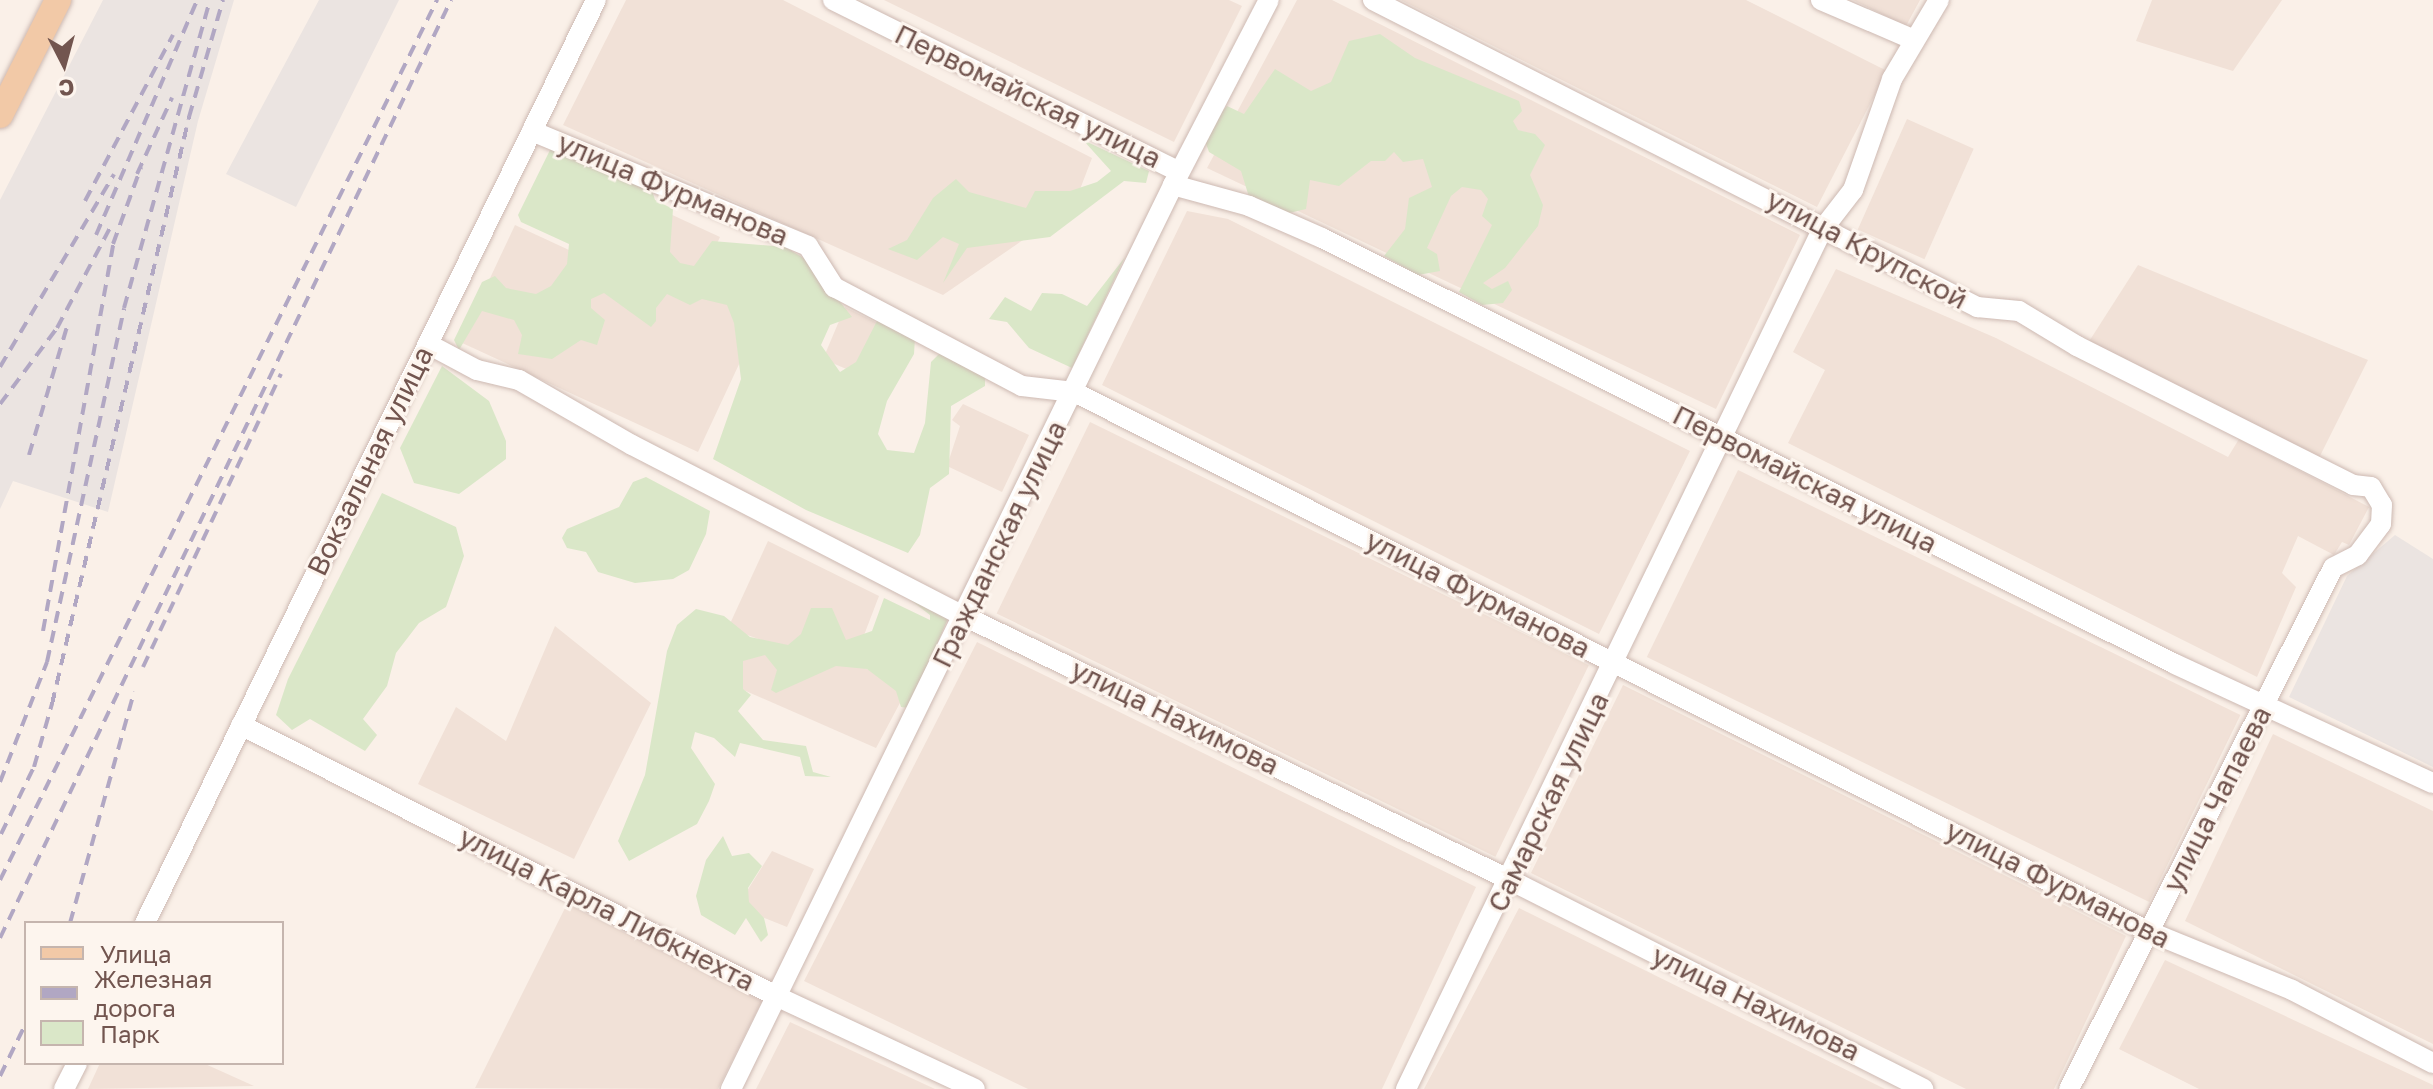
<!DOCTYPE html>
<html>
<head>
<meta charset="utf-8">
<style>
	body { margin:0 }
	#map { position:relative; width:2433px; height:1089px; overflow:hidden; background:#faf0e8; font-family:"Golos Text",sans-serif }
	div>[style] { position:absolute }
	.residential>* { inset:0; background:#f1e1d7; transform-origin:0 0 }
	.industrial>* { inset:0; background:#ebe4e1 }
	.green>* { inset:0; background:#dae7c8 }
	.roads { filter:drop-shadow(0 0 2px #cdb9b2) drop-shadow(0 0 2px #cdb9b2) }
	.minor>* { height:20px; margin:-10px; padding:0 10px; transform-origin:10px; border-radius:10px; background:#fff }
	.major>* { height:26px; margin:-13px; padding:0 13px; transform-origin:13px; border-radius:13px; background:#f2c9a7 }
	.rail>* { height:4px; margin-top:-2px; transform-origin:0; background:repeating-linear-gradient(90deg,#b1a7c3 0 12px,transparent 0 20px) }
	span { translate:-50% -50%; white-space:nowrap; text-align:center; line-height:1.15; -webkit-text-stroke:6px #fdf5ee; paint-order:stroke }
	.street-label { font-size:28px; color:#72554f }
	.legend { position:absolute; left:24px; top:921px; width:260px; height:144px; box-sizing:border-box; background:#fdf5ee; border:2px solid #c5b5ae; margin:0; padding:10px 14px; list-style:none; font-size:24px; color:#72554f }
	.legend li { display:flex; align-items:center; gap:16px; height:40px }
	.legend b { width:40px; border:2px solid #c5b5ae }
	.north { position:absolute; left:24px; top:24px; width:80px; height:80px; -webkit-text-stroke:6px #fdf5ee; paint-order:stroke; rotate:174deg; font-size:22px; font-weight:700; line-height:32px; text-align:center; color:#72554f }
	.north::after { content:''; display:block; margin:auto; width:28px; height:36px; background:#72554f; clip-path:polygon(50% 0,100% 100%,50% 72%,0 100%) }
</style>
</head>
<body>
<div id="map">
	<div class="residential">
		<i style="clip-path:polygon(626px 0,783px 0,1092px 158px,1074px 205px,943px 295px,563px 125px)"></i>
		<i style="clip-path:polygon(884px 0,1229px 0,1242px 6px,1174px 142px)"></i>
		<i style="clip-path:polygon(1297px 0,1332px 0,1800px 235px,1716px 409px,1207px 168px)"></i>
		<i style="clip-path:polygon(1401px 0,1746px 0,1887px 71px,1817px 207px)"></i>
		<i style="clip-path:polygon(1853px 0,1920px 0,1906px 26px)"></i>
		<i style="clip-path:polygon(2152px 0,2282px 0,2233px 71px,2136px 41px)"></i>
		<i style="left:1907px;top:119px;width:73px;height:121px;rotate:24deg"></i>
		<i style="clip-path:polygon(1187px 211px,1228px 219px,1690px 451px,1599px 634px,1102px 385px)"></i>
		<i style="clip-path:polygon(668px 213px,720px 237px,698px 285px,762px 315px,698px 452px,460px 342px,515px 225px,636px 281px)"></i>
		<i style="clip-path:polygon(2138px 265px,2368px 360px,2319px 458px,2088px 343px)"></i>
		<i style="clip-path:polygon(1836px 269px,1996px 338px,2228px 457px,2239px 439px,2369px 507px,2349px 545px,2342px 542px,2334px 555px,2298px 536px,2282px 573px,2296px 587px,2257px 677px,1788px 443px,1825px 370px,1793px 352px)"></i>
		<i style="clip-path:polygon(845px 307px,883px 326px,858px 374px,823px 359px)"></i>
		<i style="clip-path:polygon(963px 404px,1029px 435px,1002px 492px,947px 466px,960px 426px,952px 420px)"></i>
		<i style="left:1090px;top:422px;width:555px;height:213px;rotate:26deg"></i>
		<i style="left:1738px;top:470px;width:559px;height:208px;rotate:26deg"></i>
		<i style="clip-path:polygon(768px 541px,879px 596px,861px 643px,786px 649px,728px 628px)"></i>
		<i style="clip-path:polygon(555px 626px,651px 703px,574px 859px,418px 784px,456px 707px,506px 741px)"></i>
		<i style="clip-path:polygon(977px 642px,1476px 887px,1382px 1089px,1028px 1089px,804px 981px)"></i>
		<i style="clip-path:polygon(738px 652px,832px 655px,909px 686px,876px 748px,723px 681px)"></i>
		<i style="clip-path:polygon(1623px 685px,2126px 936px,2054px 1089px,1966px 1089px,1531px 873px)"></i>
		<i style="clip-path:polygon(2273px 734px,2433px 811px,2433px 1044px,2185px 921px)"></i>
		<i style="clip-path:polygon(772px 851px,814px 869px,787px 927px,737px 907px)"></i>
		<i style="clip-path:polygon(567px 904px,762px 1001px,718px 1089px,475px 1088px)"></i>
		<i style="clip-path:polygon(1519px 908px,1885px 1089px,1424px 1089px)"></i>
		<i style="clip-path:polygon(2165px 960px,2433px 1085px,2433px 1089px,2199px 1089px,2119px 1049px)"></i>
		<i style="clip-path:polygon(790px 1022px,935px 1089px,756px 1089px)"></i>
		<i style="clip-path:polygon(100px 1063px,203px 1063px,254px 1086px,88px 1089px)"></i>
	</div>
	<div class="industrial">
		<i style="clip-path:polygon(103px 0,234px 0,198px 121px,108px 512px,13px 481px,0 509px,0 200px)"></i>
		<i style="clip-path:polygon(319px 0,399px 0,296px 207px,226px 174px)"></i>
		<i style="clip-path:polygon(2395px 535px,2433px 559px,2433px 767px,2289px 697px,2347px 576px)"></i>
	</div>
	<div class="green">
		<i style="clip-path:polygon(1380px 34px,1415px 58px,1519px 101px,1522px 111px,1513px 121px,1518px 130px,1535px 134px,1545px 145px,1530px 175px,1543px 205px,1538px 226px,1505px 268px,1483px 283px,1492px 289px,1508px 281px,1512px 290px,1503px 303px,1482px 305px,1459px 292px,1492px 225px,1482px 216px,1488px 199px,1481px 190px,1462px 187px,1451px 196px,1427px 248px,1437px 254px,1440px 271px,1418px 275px,1384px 256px,1405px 229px,1409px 198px,1432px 187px,1423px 159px,1403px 162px,1394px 152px,1385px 161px,1371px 161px,1339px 186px,1310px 180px,1306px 209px,1289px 213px,1249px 197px,1241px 171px,1209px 152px,1205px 141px,1213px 120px,1227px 106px,1244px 114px,1275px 69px,1311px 91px,1331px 82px,1349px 41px)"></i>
		<i style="clip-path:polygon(1083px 140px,1149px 171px,1146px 183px,1124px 181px,1050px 237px,967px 248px,943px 283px,959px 244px,943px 237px,917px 260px,888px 249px,907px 240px,933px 198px,956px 179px,969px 192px,1026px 208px,1035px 191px,1070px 191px,1097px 182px,1111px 171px)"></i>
		<i style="clip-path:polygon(551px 148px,652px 190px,655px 200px,673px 209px,670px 252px,680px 263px,694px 266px,712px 241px,785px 247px,807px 260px,852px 317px,830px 325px,821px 345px,840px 372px,856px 362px,879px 317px,915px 338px,914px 354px,887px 401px,878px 434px,887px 450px,914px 453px,925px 423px,931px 362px,943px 350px,985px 375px,985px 386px,951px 406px,949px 474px,930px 488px,920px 535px,908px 553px,806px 510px,713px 459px,741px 379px,734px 323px,727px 305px,702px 299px,690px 305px,667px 294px,656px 308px,656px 321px,651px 327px,604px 293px,591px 299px,591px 308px,605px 320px,597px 345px,581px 340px,552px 359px,518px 354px,522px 335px,514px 320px,482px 311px,459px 350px,454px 340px,482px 282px,495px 276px,506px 288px,536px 294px,551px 286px,567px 264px,569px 244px,521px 222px,518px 215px)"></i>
		<i style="clip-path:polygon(1125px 257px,1072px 368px,1029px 348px,1007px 322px,989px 319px,1005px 297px,1031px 311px,1042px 293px,1062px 294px,1087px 306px)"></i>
		<i style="clip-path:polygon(442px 366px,489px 401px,506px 441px,506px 459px,459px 494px,414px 483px,400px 448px)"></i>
		<i style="clip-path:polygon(646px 477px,710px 511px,706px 534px,689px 570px,673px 579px,635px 583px,598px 572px,586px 552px,567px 548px,562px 538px,567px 529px,619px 507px,633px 482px)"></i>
		<i style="clip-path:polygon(382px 493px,456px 527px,464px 556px,446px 607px,419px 623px,396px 653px,387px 686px,363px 719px,377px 735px,365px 751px,310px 719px,292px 730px,276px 715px,288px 679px)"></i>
		<i style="clip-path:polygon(904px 595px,949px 616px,910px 708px,901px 707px,896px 691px,867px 669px,836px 666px,776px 693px,771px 690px,777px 670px,765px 655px,743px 661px,743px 689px,751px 695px,738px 711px,763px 740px,806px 746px,813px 772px,831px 777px,805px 776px,800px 757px,740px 743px,735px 757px,714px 738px,695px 732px,691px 748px,715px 784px,709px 801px,697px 824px,629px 861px,618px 841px,645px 775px,667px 651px,677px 625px,696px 609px,724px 616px,750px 637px,788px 645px,801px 634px,811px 608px,832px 608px,846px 640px,872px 631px,884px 598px,930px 620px,930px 615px)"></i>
		<i style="clip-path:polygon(723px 836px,732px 856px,749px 853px,762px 866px,748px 888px,749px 902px,764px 918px,768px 935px,761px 942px,746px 918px,735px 935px,701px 915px,696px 896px,706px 860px)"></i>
	</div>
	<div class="roads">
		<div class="minor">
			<i style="left:833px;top:0;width:386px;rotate:26.4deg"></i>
			<i style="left:1373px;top:0;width:678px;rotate:26.94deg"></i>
			<i style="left:1977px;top:307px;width:42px;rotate:5.4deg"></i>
			<i style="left:2019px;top:311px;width:68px;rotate:31.1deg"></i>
			<i style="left:2077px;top:346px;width:309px;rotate:26.7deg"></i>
			<i style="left:2353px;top:485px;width:18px;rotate:6deg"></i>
			<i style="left:2371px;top:487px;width:21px;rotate:59deg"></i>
			<i style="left:2382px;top:505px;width:19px;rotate:93deg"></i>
			<i style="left:2381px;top:524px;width:39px;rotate:127deg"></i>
			<i style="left:2358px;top:555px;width:28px;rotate:153deg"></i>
			<i style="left:2333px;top:568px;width:584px;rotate:116.87deg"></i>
			<i style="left:1821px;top:0;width:99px;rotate:23.2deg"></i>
			<i style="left:532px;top:131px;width:299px;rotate:22.6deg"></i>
			<i style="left:808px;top:246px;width:49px;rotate:57.6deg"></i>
			<i style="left:834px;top:287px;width:212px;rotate:27.8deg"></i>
			<i style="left:1022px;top:386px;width:52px;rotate:6.6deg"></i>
			<i style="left:1074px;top:392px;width:1204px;rotate:26.65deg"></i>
			<i style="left:2150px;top:932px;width:153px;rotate:22.2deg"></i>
			<i style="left:2292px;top:990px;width:159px;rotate:27.4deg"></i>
			<i style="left:1173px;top:185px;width:79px;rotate:15.4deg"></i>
			<i style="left:1249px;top:206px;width:80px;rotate:23.7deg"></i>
			<i style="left:1322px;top:238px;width:953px;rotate:26.54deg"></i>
			<i style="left:2175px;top:664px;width:284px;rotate:24.8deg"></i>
			<i style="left:428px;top:344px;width:55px;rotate:28deg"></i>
			<i style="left:477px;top:370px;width:43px;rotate:13.4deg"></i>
			<i style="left:519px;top:380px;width:130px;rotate:29.9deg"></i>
			<i style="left:632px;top:445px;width:373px;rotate:27.3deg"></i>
			<i style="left:964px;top:616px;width:606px;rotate:25.8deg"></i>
			<i style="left:1510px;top:880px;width:463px;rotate:26.8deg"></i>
			<i style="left:241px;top:725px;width:602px;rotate:26.86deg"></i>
			<i style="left:778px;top:997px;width:217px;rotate:25deg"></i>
			<i style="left:145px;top:923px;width:1027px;rotate:-63.96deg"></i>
			<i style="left:64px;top:1089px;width:29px;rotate:-63deg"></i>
			<i style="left:731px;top:1089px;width:1006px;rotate:-63.94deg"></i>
			<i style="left:1173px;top:185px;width:208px;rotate:-62.6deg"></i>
			<i style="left:1406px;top:1089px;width:954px;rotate:-64.16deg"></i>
			<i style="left:1822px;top:230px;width:51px;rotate:-52.2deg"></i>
			<i style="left:1853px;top:190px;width:118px;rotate:-70.6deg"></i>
			<i style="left:1892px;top:79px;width:92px;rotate:-59.3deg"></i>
		</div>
		<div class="major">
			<i style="left:0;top:115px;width:129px;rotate:-63.2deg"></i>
		</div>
	</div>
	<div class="rail">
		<i style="left:137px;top:174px;width:84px;rotate:-65.3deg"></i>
		<i style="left:85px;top:201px;width:188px;rotate:-62.1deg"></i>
		<i style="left:96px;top:235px;width:256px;rotate:-66.7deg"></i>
		<i style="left:0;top:367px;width:224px;rotate:-59.4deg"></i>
		<i style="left:0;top:404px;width:95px;rotate:-53.1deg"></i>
		<i style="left:57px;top:328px;width:113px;rotate:-62.1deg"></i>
		<i style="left:29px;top:455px;width:138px;rotate:-73.5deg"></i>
		<i style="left:43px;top:631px;width:393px;rotate:-79.7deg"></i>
		<i style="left:113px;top:244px;width:82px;rotate:-70deg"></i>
		<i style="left:143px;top:667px;width:324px;rotate:-64.8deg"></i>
		<i style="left:0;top:782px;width:129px;rotate:-68.6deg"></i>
		<i style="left:47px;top:662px;width:362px;rotate:-77.7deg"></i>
		<i style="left:124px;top:308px;width:320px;rotate:-74.4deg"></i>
		<i style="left:1px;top:834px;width:75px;rotate:-63.8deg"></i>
		<i style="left:34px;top:767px;width:66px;rotate:-74.1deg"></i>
		<i style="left:52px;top:704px;width:603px;rotate:-76.86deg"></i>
		<i style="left:189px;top:117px;width:122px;rotate:-73.8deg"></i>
		<i style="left:0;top:880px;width:983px;rotate:-63.59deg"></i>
		<i style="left:70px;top:923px;width:240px;rotate:-74.5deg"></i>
		<i style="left:0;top:938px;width:1041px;rotate:-64.32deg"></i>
		<i style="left:0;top:1076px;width:59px;rotate:-63.9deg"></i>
	</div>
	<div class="street-label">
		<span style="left:1028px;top:96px;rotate:26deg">Первомайская улица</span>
		<span style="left:673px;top:189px;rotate:23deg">улица Фурманова</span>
		<span style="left:1867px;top:249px;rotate:28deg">улица Крупской</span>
		<span style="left:370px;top:461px;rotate:-64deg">Вокзальная улица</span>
		<span style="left:1805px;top:479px;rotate:27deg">Первомайская улица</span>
		<span style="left:999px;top:544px;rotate:-64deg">Гражданская улица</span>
		<span style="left:1478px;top:594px;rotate:27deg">улица Фурманова</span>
		<span style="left:1175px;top:717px;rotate:26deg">улица Нахимова</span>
		<span style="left:2217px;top:799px;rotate:-63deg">улица Чапаева</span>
		<span style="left:1548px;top:802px;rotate:-64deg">Самарская улица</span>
		<span style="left:2058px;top:884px;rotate:27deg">улица Фурманова</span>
		<span style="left:607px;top:909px;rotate:27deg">улица Карла Либкнехта</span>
		<span style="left:1756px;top:1003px;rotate:26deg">улица Нахимова</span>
	</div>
	<ul class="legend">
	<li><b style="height:10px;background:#f2c9a7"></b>Улица</li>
	<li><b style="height:10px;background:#b1a7c3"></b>Железная дорога</li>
	<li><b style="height:22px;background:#dae7c8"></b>Парк</li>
	</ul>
	<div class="north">С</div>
</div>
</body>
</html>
